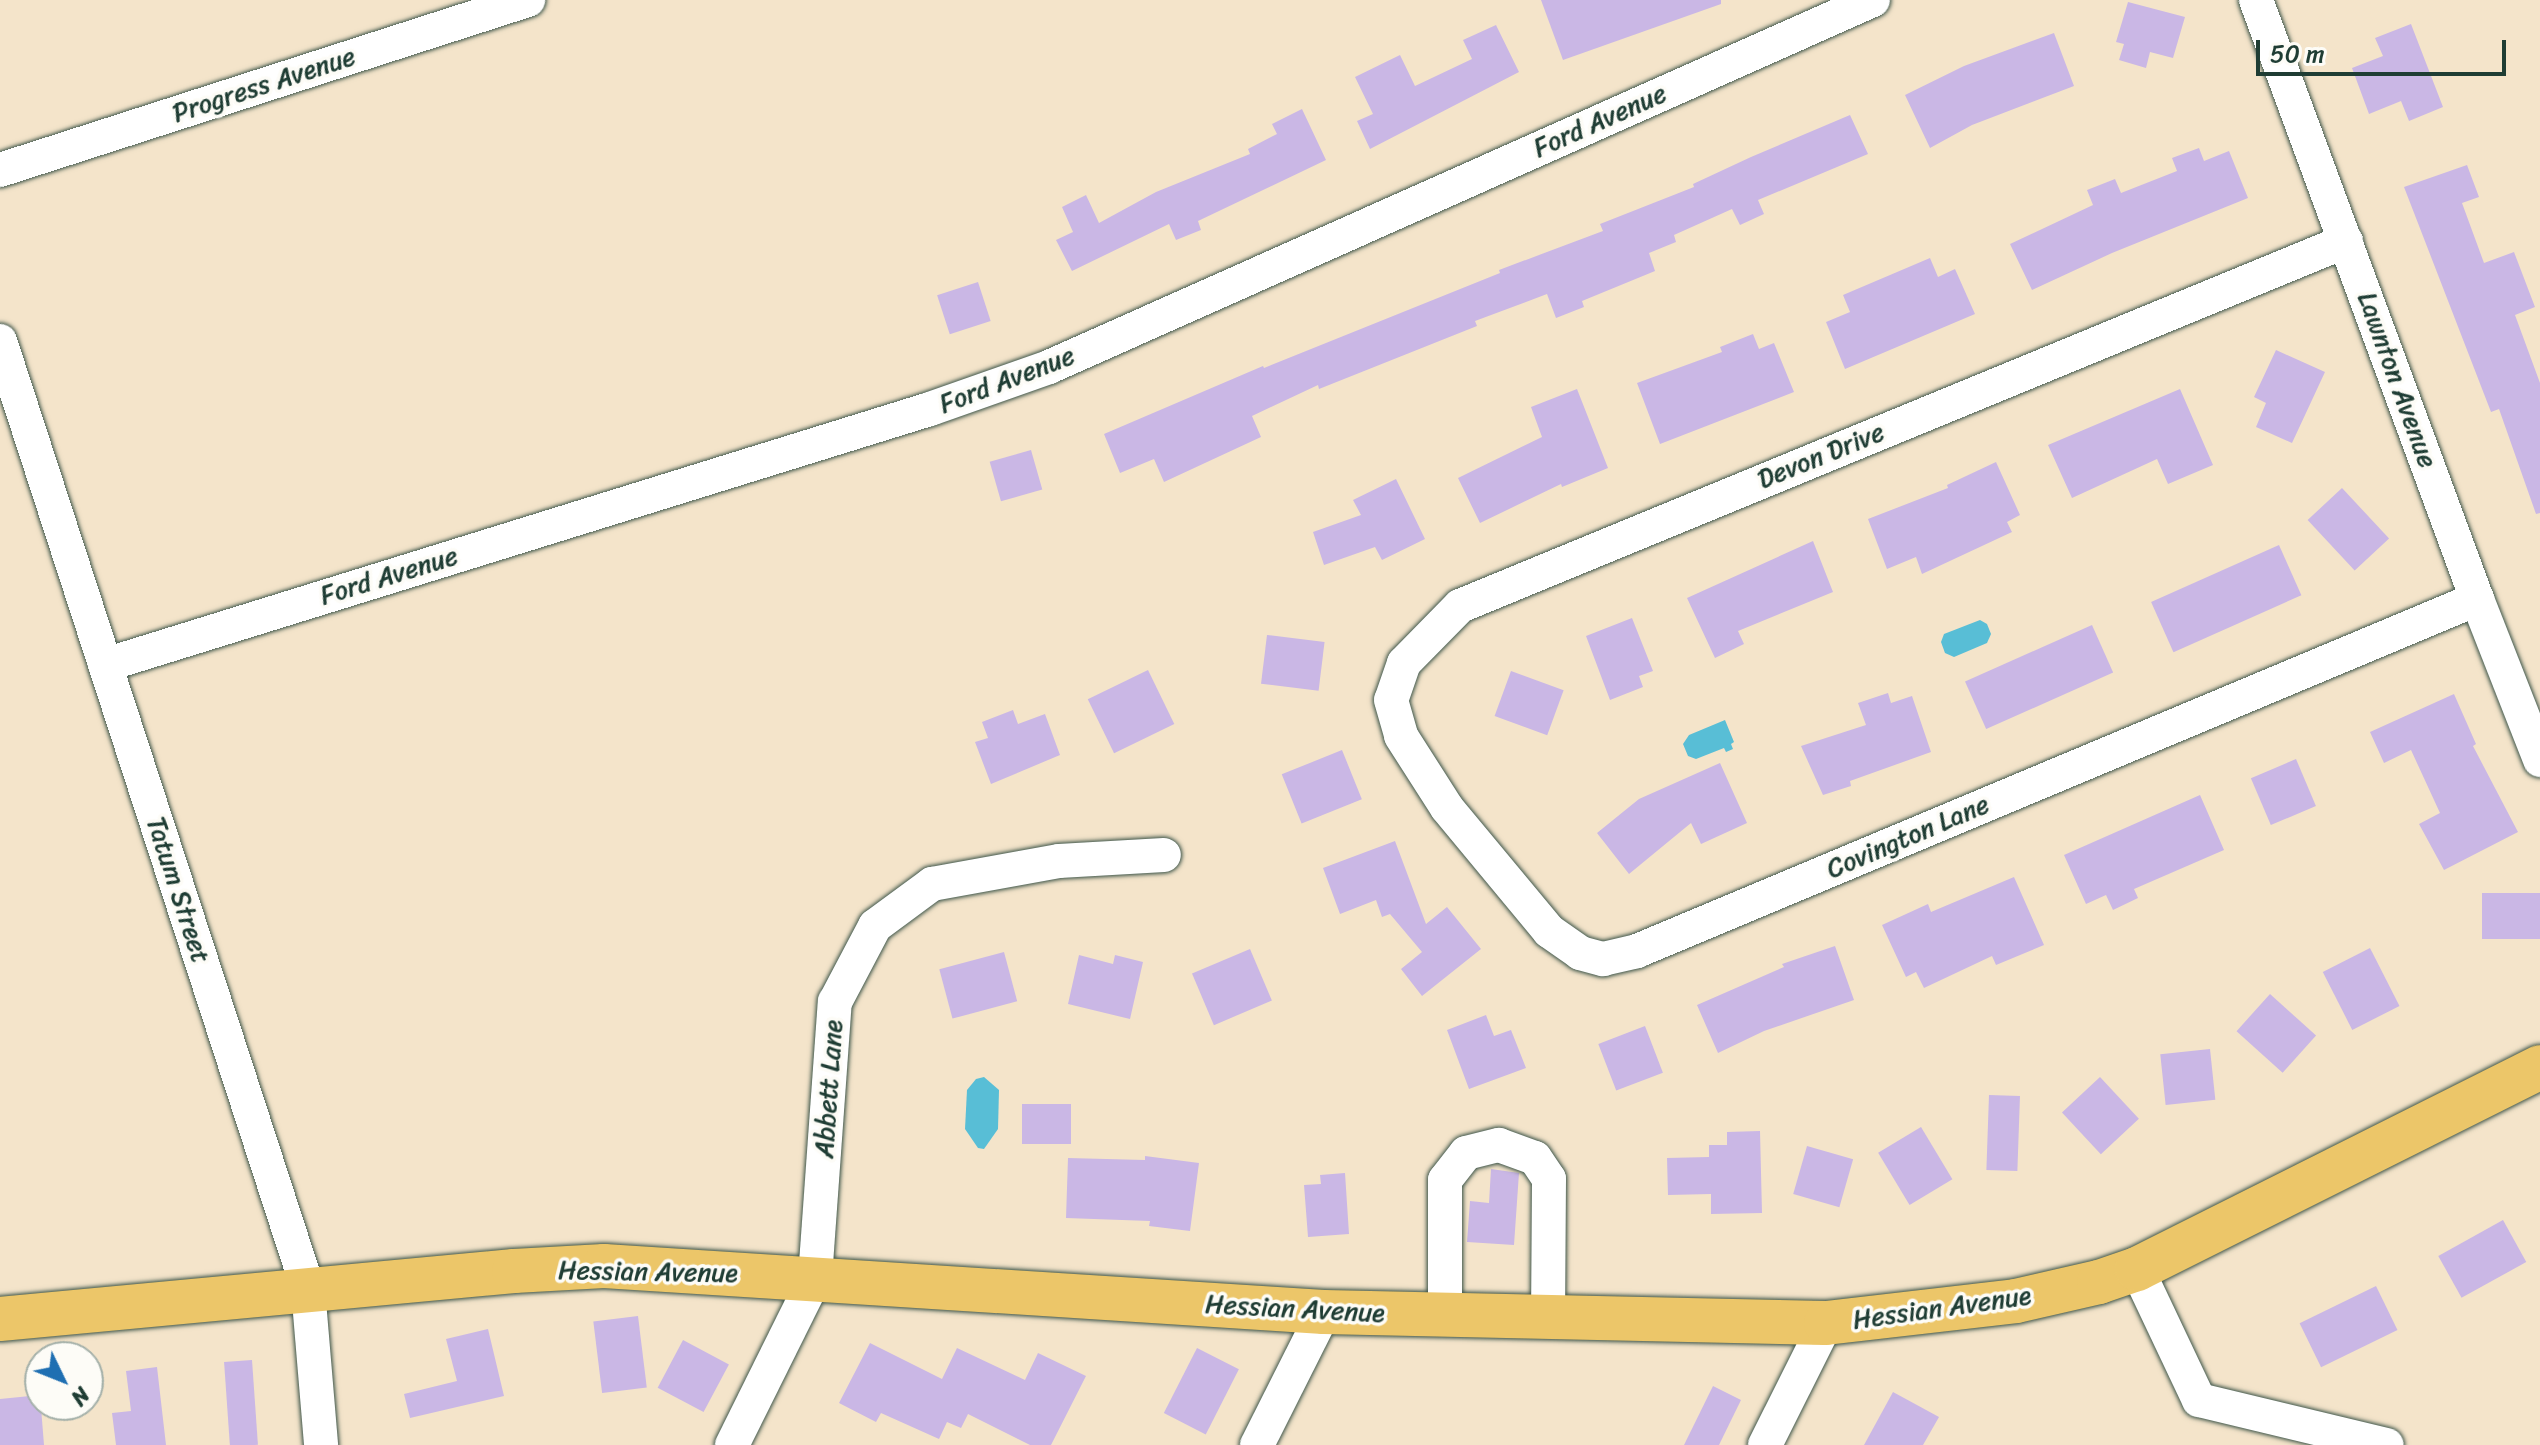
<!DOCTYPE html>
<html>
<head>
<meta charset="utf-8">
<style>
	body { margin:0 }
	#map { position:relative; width:2540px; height:1445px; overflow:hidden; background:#f4e4ca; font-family:Sriracha,sans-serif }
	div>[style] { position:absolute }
	.water>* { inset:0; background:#58bed6 }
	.building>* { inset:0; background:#cab7e5; transform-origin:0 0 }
	.roads { filter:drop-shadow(0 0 2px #3f564a) drop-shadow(0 0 2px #3f564a) }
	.minor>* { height:34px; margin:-17px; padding:0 17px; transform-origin:17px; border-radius:17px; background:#fff }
	.major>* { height:44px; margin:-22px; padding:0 22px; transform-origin:22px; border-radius:22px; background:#ecc669 }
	span { translate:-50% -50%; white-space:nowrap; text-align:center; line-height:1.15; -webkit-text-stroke:7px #fdfcf7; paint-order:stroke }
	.street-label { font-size:26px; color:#1f3d34 }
	.north { position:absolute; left:24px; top:1341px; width:80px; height:80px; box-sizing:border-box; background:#fdfcf7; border:2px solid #a4b0a9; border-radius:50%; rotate:133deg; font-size:22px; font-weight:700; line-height:32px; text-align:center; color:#1f3d34 }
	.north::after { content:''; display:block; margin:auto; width:28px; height:36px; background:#1f6fb2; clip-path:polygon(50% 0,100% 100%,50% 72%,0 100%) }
	.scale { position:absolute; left:2256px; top:40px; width:250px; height:36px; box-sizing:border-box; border:4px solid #1f3d34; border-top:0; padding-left:10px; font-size:24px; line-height:28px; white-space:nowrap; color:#1f3d34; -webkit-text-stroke:6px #fdfcf7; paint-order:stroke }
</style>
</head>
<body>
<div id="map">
	<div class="water">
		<i style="clip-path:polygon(1980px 620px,1987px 624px,1991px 634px,1987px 643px,1954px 657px,1945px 653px,1941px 642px,1944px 634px)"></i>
		<i style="clip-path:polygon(1725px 720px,1734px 742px,1731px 744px,1733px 749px,1726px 752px,1724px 748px,1696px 759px,1688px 756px,1683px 744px,1689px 735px)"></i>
		<i style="clip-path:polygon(984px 1077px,999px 1090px,998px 1129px,984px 1149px,978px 1148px,965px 1129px,967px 1090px,976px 1079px)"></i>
	</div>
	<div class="building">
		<i style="clip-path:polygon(1541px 0,1721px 0,1721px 4px,1563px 60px)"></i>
		<i style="clip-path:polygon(2128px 2px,2185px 17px,2173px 58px,2150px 52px,2146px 68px,2119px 60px,2124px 44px,2116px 42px)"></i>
		<i style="clip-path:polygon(2411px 24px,2443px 107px,2409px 121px,2401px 101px,2369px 114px,2352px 68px,2383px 56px,2375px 38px)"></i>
		<i style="clip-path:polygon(1496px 25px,1519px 72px,1370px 149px,1357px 121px,1373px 114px,1355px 77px,1400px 55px,1415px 86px,1472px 59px,1463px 40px)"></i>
		<i style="clip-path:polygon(2054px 33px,2074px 86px,1972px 125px,1930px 148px,1905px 95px,1964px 66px)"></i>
		<i style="clip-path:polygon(1302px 109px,1326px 160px,1198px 221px,1201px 230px,1176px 240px,1169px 224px,1072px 271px,1056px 240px,1073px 232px,1062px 207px,1086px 195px,1099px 223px,1156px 192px,1250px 154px,1248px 149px,1277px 134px,1272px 124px)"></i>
		<i style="clip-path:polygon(1850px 115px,1868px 154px,1758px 200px,1764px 214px,1740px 225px,1732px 209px,1674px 235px,1676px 242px,1649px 253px,1655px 271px,1582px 301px,1584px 307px,1556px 318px,1547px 294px,1475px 321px,1477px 326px,1319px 389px,1318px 385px,1252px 416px,1261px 437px,1164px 482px,1154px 459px,1120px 473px,1104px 434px,1263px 366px,1264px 368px,1500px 273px,1499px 270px,1603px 231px,1600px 224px,1694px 187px,1693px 184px,1751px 157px)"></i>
		<i style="clip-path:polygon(2199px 148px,2204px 161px,2229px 151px,2248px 198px,2112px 253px,2032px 290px,2010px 244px,2093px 205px,2087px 190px,2115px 179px,2121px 193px,2177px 171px,2172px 158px)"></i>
		<i style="clip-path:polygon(2467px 165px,2479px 197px,2462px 203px,2484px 263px,2514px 252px,2535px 307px,2515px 315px,2540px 383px,2540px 513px,2536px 514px,2499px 409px,2491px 412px,2404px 187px)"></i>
		<i style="clip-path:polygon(1930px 258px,1938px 277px,1955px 269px,1975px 314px,1845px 369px,1826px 322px,1850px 312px,1843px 295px)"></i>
		<i style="left:978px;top:282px;width:41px;height:43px;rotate:72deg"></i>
		<i style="clip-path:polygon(1753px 334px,1759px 349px,1774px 343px,1794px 392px,1660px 444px,1637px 383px,1722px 352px,1720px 347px)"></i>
		<i style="clip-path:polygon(2276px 350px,2325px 372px,2292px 443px,2256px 427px,2266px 403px,2254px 397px)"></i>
		<i style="clip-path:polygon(1577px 389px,1608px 468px,1562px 487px,1561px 484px,1480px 523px,1458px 478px,1542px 437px,1531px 407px)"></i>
		<i style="clip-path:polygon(2180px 389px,2213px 465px,2168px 484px,2157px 459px,2072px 498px,2048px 445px)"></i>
		<i style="left:1031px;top:450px;width:41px;height:43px;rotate:74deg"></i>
		<i style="clip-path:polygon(1996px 462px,2020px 515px,2007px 522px,2012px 532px,1922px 574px,1916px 557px,1887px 569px,1868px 519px,1948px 488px,1947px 485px)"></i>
		<i style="clip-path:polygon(1396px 479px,1425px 539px,1382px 560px,1375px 547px,1324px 565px,1313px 532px,1361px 515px,1353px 500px)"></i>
		<i style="left:2342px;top:488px;width:69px;height:47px;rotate:47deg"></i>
		<i style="clip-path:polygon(1813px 541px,1833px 592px,1738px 631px,1744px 644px,1715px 658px,1687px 598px)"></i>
		<i style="left:2279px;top:545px;width:55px;height:140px;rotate:66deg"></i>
		<i style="clip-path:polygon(1632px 618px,1653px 671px,1639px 676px,1643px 687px,1610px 700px,1586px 636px)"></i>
		<i style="left:2092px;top:625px;width:52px;height:139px;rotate:66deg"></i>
		<i style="left:1267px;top:635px;width:58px;height:49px;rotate:7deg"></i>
		<i style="left:1148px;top:670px;width:60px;height:67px;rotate:64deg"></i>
		<i style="left:1511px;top:671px;width:56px;height:48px;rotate:20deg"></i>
		<i style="clip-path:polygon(1888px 693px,1891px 703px,1912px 696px,1931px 752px,1850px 781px,1851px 786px,1823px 795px,1801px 746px,1866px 725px,1858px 703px)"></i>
		<i style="clip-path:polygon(2454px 694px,2476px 744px,2473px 746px,2518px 832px,2444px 870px,2419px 824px,2440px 813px,2411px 750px,2384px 763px,2370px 732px)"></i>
		<i style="clip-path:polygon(1013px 710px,1018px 724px,1045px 714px,1060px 755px,991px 784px,975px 742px,988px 738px,982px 722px)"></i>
		<i style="left:1342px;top:750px;width:53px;height:65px;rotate:68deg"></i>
		<i style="left:2296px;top:759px;width:51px;height:49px;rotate:67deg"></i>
		<i style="clip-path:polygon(1720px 763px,1747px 823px,1701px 844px,1691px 823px,1629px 874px,1597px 833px,1639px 799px)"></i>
		<i style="clip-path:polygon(2200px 795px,2224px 850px,2134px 889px,2138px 898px,2113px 910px,2106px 895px,2086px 904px,2064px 855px)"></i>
		<i style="clip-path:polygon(1395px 841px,1426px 924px,1447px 907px,1481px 949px,1422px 996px,1401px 969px,1422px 952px,1390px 914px,1382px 917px,1376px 900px,1340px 914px,1323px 868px)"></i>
		<i style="clip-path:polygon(2014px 877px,2044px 945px,1996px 965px,1992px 956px,1924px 988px,1916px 972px,1906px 977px,1882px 925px,1928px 904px,1931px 912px)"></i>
		<i style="left:2540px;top:893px;width:46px;height:58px;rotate:90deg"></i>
		<i style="clip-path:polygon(1835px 946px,1854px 1000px,1764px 1031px,1718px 1053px,1697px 1005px,1784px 967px,1782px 964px)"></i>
		<i style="left:2370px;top:948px;width:65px;height:53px;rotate:63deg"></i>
		<i style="left:1250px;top:949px;width:56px;height:63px;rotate:67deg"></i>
		<i style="left:1004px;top:952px;width:51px;height:67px;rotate:75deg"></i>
		<i style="clip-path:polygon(1079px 955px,1113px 964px,1115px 955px,1143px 962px,1130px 1019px,1068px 1004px)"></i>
		<i style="left:2270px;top:994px;width:62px;height:50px;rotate:42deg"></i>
		<i style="clip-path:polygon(1486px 1015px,1494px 1036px,1511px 1030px,1526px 1068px,1469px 1089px,1447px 1030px)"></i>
		<i style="left:1645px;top:1026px;width:50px;height:50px;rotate:69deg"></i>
		<i style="left:2210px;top:1049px;width:51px;height:50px;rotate:84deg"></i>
		<i style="left:2100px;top:1077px;width:57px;height:52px;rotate:47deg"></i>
		<i style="left:1989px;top:1095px;width:31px;height:75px;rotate:2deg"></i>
		<i style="left:1022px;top:1104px;width:49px;height:40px"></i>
		<i style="left:1921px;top:1127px;width:61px;height:50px;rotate:59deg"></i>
		<i style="clip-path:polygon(1760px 1131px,1762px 1213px,1711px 1214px,1711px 1194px,1668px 1195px,1667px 1158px,1709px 1157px,1709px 1145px,1727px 1145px,1727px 1132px)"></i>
		<i style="left:1807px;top:1146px;width:48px;height:50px;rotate:16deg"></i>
		<i style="clip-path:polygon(1145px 1156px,1199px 1163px,1190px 1231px,1149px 1226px,1150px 1221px,1066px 1218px,1068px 1158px,1145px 1160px)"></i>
		<i style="clip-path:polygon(1491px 1169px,1519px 1173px,1514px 1245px,1467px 1242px,1470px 1201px,1489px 1203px)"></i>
		<i style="clip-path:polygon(1345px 1173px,1349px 1234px,1308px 1237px,1304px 1185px,1321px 1184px,1320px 1175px)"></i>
		<i style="left:2503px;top:1220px;width:48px;height:74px;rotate:61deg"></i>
		<i style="left:2376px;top:1286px;width:49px;height:85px;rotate:64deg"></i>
		<i style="left:638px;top:1316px;width:72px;height:45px;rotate:83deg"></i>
		<i style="clip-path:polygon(488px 1329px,504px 1396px,410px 1418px,404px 1394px,457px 1381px,446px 1339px)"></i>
		<i style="left:683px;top:1340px;width:52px;height:54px;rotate:28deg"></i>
		<i style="clip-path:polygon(870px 1343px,942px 1379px,957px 1348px,1025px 1380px,1038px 1353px,1086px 1376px,1051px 1445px,1030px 1445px,968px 1414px,961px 1428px,947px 1422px,939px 1439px,881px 1413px,876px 1422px,839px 1403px)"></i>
		<i style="left:1197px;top:1348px;width:47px;height:73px;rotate:27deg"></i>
		<i style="left:252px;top:1360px;width:85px;height:28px;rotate:86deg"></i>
		<i style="clip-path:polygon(157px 1367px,166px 1445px,116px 1445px,112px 1413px,131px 1411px,126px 1371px)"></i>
		<i style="clip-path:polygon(1713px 1386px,1741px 1400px,1719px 1445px,1684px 1445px)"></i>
		<i style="clip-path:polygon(1893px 1392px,1939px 1417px,1923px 1445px,1864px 1445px)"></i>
		<i style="clip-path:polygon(40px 1395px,44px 1445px,0 1445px,0 1399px)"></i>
	</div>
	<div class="roads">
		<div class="minor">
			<i style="left:2256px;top:0;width:638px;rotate:69.75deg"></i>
			<i style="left:2477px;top:599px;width:173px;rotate:68.6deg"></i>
			<i style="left:0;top:170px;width:555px;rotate:-17.85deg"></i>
			<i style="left:2346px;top:241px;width:958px;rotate:157.61deg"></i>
			<i style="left:1460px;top:606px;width:80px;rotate:134.5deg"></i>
			<i style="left:1404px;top:663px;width:39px;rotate:109deg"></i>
			<i style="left:1391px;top:700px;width:37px;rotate:74deg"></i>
			<i style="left:1401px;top:736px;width:85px;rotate:57.4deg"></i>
			<i style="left:1447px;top:808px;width:160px;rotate:50.3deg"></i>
			<i style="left:1549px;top:931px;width:38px;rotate:35deg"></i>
			<i style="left:1580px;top:953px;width:24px;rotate:15deg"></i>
			<i style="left:1603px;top:959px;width:35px;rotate:-13deg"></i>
			<i style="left:1637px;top:951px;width:911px;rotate:-22.74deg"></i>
			<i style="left:0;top:341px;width:997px;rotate:72deg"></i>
			<i style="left:308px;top:1289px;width:157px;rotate:85.2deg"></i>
			<i style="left:105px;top:665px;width:864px;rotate:-17.24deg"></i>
			<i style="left:930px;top:409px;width:126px;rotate:-19.4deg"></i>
			<i style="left:1049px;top:367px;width:902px;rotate:-24.01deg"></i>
			<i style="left:2137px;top:1269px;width:145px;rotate:64.7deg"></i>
			<i style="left:2199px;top:1400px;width:193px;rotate:13.5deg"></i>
			<i style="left:1445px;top:1316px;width:136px;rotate:-90deg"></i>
			<i style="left:1445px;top:1180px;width:34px;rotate:-52deg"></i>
			<i style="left:1466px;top:1153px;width:34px;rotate:-14deg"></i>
			<i style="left:1499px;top:1145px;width:38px;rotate:20deg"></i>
			<i style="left:1535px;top:1158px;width:25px;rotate:56deg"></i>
			<i style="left:1549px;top:1179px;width:139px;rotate:90.4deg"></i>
			<i style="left:732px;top:1445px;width:186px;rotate:-63.6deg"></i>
			<i style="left:815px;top:1278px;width:277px;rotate:-85.9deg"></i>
			<i style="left:835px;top:1002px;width:86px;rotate:-62.2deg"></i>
			<i style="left:875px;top:926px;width:71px;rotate:-36.4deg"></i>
			<i style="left:932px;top:884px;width:129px;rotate:-10.3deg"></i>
			<i style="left:1059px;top:861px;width:105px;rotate:-3.3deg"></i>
			<i style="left:1257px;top:1445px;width:149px;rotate:-63.3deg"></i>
			<i style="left:1765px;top:1445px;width:136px;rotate:-63.4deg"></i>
		</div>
		<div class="major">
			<i style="left:0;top:1319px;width:516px;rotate:-5.34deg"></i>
			<i style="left:514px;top:1271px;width:90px;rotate:-3.2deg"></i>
			<i style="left:604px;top:1266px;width:721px;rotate:3.66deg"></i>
			<i style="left:1324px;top:1312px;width:502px;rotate:1.26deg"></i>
			<i style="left:1826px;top:1323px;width:191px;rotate:-6.6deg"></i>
			<i style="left:2016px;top:1301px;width:85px;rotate:-12.9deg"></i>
			<i style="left:2099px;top:1282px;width:40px;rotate:-18.9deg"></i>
			<i style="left:2137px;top:1269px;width:451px;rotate:-26.6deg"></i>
		</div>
	</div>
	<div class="street-label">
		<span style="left:264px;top:85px;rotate:-18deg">Progress Avenue</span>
		<span style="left:1600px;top:121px;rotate:-24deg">Ford Avenue</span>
		<span style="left:1007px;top:380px;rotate:-21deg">Ford Avenue</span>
		<span style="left:2397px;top:380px;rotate:70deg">Lawnton Avenue</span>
		<span style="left:1821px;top:456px;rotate:-22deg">Devon Drive</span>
		<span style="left:389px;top:576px;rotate:-17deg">Ford Avenue</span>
		<span style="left:1908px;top:837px;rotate:-23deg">Covington Lane</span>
		<span style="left:178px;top:890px;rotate:72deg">Tatum Street</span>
		<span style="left:829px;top:1089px;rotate:-86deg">Abbett Lane</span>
		<span style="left:648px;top:1272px;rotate:1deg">Hessian Avenue</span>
		<span style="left:1942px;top:1308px;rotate:-8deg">Hessian Avenue</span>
		<span style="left:1295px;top:1309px;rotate:3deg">Hessian Avenue</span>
	</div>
	<div class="north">N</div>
	<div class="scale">50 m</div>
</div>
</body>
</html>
